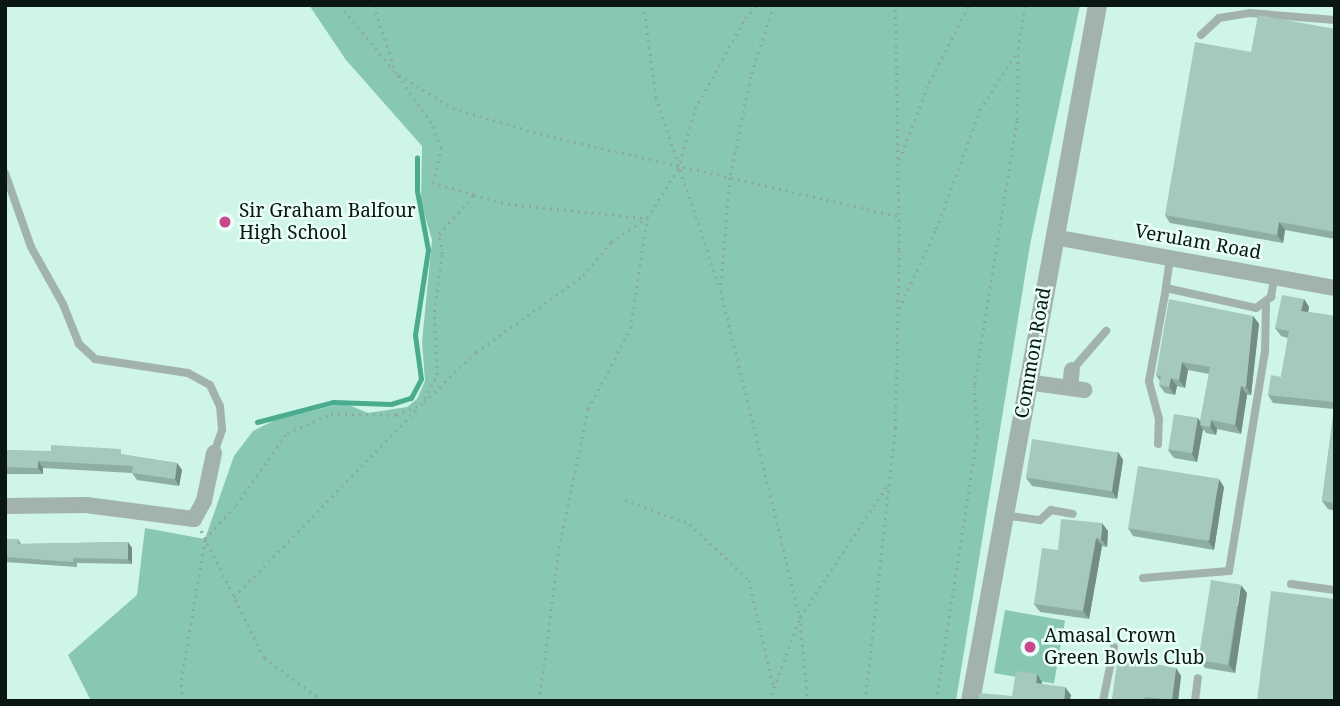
<!DOCTYPE html>
<html>
<head>
<meta charset="utf-8">
<style>
	body { margin:0 }
	#map { position:relative; width:1340px; height:706px; overflow:hidden; background:#cff5e7; font-family:"Noto Serif",serif }
	div>[style] { position:absolute }
	.green>* { inset:0; background:#88c7b2; transform-origin:0 0 }
	.stream>* { height:4.5px; margin:-2.25px; padding:0 2.25px; transform-origin:2.25px; border-radius:2.25px; background:#4aab8f }
	.path>* { height:2.5px; margin-top:-1.25px; transform-origin:0; background:repeating-linear-gradient(90deg,#8caa9f 0 2px,transparent 0 7px) }
	.service>* { height:8px; margin:-4px; padding:0 4px; transform-origin:4px; border-radius:4px; background:#a2b2ac }
	.minor>* { height:16px; margin:-8px; padding:0 8px; transform-origin:8px; border-radius:8px; background:#a2b2ac }
	.tertiary>* { height:19px; margin:-9.5px; padding:0 9.5px; transform-origin:9.5px; border-radius:9.5px; background:#a2b2ac }
	.wall>* { inset:0; background:#8eaea3 }
	.shaded-wall>* { inset:0; background:#748d84 }
	.building>* { inset:0; background:#a5cabd; transform-origin:0 0 }
	.dots>* { width:19px; height:19px; translate:-50% -50%; box-sizing:border-box; border:4px solid #e8fef6; border-radius:50% }
	span { translate:-50% -50%; white-space:nowrap; text-align:center; line-height:1.15; -webkit-text-stroke:5px #e8fef6; paint-order:stroke }
	.poi-label { font-size:19px; color:#091612 }
	.left { translate:0 -50%; text-align:left }
	.street-label { font-size:19px; color:#091612 }
	.frame { position:absolute; inset:0; border:7px solid #091612; pointer-events:none }
</style>
</head>
<body>
<div id="map">
	<div class="green">
		<i style="clip-path:polygon(309px 5px,1080px 5px,1030px 245px,956px 701px,91px 701px,68px 655px,137px 595px,145px 528px,205px 539px,234px 456px,253px 431px,275px 420px,344px 403px,368px 413px,407px 407px,417px 399px,425px 381px,422px 342px,432px 240px,421px 202px,422px 146px,346px 60px)"></i>
		<i style="left:1005px;top:610px;width:61px;height:64px;rotate:10deg"></i>
	</div>
	<div class="stream">
		<i style="left:257px;top:422px;width:79px;rotate:-14.7deg"></i>
		<i style="left:333px;top:402px;width:58px;rotate:2deg"></i>
		<i style="left:391px;top:404px;width:21px;rotate:-17deg"></i>
		<i style="left:411px;top:398px;width:21px;rotate:-62deg"></i>
		<i style="left:421px;top:379px;width:44px;rotate:-97.8deg"></i>
		<i style="left:415px;top:335px;width:86px;rotate:-81.3deg"></i>
		<i style="left:428px;top:250px;width:60px;rotate:-100.6deg"></i>
		<i style="left:417px;top:191px;width:33px;rotate:-90deg"></i>
	</div>
	<div class="path">
		<i style="left:340px;top:5px;width:85px;rotate:50.7deg"></i>
		<i style="left:644px;top:5px;width:93px;rotate:82.6deg"></i>
		<i style="left:656px;top:97px;width:201px;rotate:71.5deg"></i>
		<i style="left:774px;top:5px;width:76px;rotate:107.7deg"></i>
		<i style="left:751px;top:77px;width:103px;rotate:101.7deg"></i>
		<i style="left:730px;top:178px;width:113px;rotate:94.6deg"></i>
		<i style="left:721px;top:291px;width:335px;rotate:76.4deg"></i>
		<i style="left:800px;top:617px;width:84px;rotate:84.6deg"></i>
		<i style="left:399px;top:75px;width:63px;rotate:31.4deg"></i>
		<i style="left:453px;top:108px;width:91px;rotate:16.6deg"></i>
		<i style="left:540px;top:134px;width:367px;rotate:12.9deg"></i>
		<i style="left:899px;top:160px;width:83px;rotate:-68.7deg"></i>
		<i style="left:929px;top:83px;width:88px;rotate:-62.9deg"></i>
		<i style="left:474px;top:195px;width:35px;rotate:15deg"></i>
		<i style="left:508px;top:204px;width:140px;rotate:5.8deg"></i>
		<i style="left:899px;top:309px;width:88px;rotate:-65.2deg"></i>
		<i style="left:936px;top:229px;width:127px;rotate:-69.7deg"></i>
		<i style="left:980px;top:110px;width:69px;rotate:-57.5deg"></i>
		<i style="left:424px;top:402px;width:72px;rotate:-43.9deg"></i>
		<i style="left:476px;top:352px;width:131px;rotate:-35.4deg"></i>
		<i style="left:583px;top:276px;width:44px;rotate:-50.5deg"></i>
		<i style="left:611px;top:242px;width:43px;rotate:-33.7deg"></i>
		<i style="left:625px;top:500px;width:69px;rotate:20.3deg"></i>
		<i style="left:690px;top:524px;width:81px;rotate:43.5deg"></i>
		<i style="left:749px;top:580px;width:111px;rotate:77deg"></i>
		<i style="left:234px;top:597px;width:265px;rotate:-45.8deg"></i>
		<i style="left:182px;top:701px;width:21px;rotate:-93deg"></i>
		<i style="left:181px;top:680px;width:143px;rotate:-80.3deg"></i>
		<i style="left:205px;top:539px;width:9px;rotate:-117deg"></i>
		<i style="left:322px;top:701px;width:72px;rotate:-143.4deg"></i>
		<i style="left:264px;top:658px;width:133px;rotate:-116.4deg"></i>
		<i style="left:205px;top:539px;width:46px;rotate:-47.6deg"></i>
		<i style="left:236px;top:505px;width:88px;rotate:-54.7deg"></i>
		<i style="left:287px;top:433px;width:48px;rotate:-23.4deg"></i>
		<i style="left:331px;top:414px;width:65px;rotate:0.9deg"></i>
		<i style="left:396px;top:415px;width:27px;rotate:-22deg"></i>
		<i style="left:421px;top:405px;width:34px;rotate:-62deg"></i>
		<i style="left:437px;top:375px;width:63px;rotate:-92.7deg"></i>
		<i style="left:434px;top:312px;width:59px;rotate:-82.1deg"></i>
		<i style="left:442px;top:254px;width:20px;rotate:-99deg"></i>
		<i style="left:439px;top:234px;width:52px;rotate:-48.1deg"></i>
		<i style="left:474px;top:195px;width:43px;rotate:-163.7deg"></i>
		<i style="left:433px;top:183px;width:36px;rotate:-77deg"></i>
		<i style="left:441px;top:148px;width:27px;rotate:-112deg"></i>
		<i style="left:431px;top:123px;width:60px;rotate:-125.5deg"></i>
		<i style="left:396px;top:74px;width:73px;rotate:-108.4deg"></i>
		<i style="left:539px;top:701px;width:154px;rotate:-82.6deg"></i>
		<i style="left:559px;top:548px;width:142px;rotate:-78.2deg"></i>
		<i style="left:588px;top:409px;width:90px;rotate:-62.3deg"></i>
		<i style="left:630px;top:329px;width:112px;rotate:-81.3deg"></i>
		<i style="left:647px;top:218px;width:58px;rotate:-57.7deg"></i>
		<i style="left:678px;top:169px;width:62px;rotate:-74.2deg"></i>
		<i style="left:695px;top:109px;width:104px;rotate:-61.2deg"></i>
		<i style="left:745px;top:18px;width:18px;rotate:-47deg"></i>
		<i style="left:769px;top:701px;width:90px;rotate:-69.7deg"></i>
		<i style="left:800px;top:617px;width:159px;rotate:-56.5deg"></i>
		<i style="left:865px;top:701px;width:275px;rotate:-83.7deg"></i>
		<i style="left:895px;top:428px;width:178px;rotate:-88.7deg"></i>
		<i style="left:899px;top:250px;width:245px;rotate:-90.9deg"></i>
		<i style="left:936px;top:701px;width:267px;rotate:-81.2deg"></i>
		<i style="left:977px;top:437px;width:52px;rotate:-93.3deg"></i>
		<i style="left:974px;top:385px;width:268px;rotate:-80.8deg"></i>
		<i style="left:1017px;top:120px;width:71px;rotate:-89.2deg"></i>
		<i style="left:1018px;top:49px;width:45px;rotate:-81deg"></i>
	</div>
	<div class="service">
		<i style="left:1201px;top:35px;width:25px;rotate:-43deg"></i>
		<i style="left:1219px;top:18px;width:31px;rotate:-9deg"></i>
		<i style="left:1250px;top:13px;width:85px;rotate:4.7deg"></i>
		<i style="left:5px;top:173px;width:78px;rotate:70.6deg"></i>
		<i style="left:31px;top:247px;width:65px;rotate:60.7deg"></i>
		<i style="left:63px;top:304px;width:43px;rotate:68.2deg"></i>
		<i style="left:79px;top:344px;width:22px;rotate:43deg"></i>
		<i style="left:95px;top:359px;width:94px;rotate:8.6deg"></i>
		<i style="left:188px;top:373px;width:25px;rotate:29deg"></i>
		<i style="left:210px;top:385px;width:23px;rotate:65deg"></i>
		<i style="left:220px;top:406px;width:24px;rotate:85deg"></i>
		<i style="left:222px;top:430px;width:24px;rotate:109deg"></i>
		<i style="left:1170px;top:258px;width:30px;rotate:98deg"></i>
		<i style="left:1166px;top:288px;width:92px;rotate:12.5deg"></i>
		<i style="left:1256px;top:308px;width:19px;rotate:-36deg"></i>
		<i style="left:1271px;top:297px;width:20px;rotate:-81deg"></i>
		<i style="left:1072px;top:370px;width:52px;rotate:-48.9deg"></i>
		<i style="left:1158px;top:444px;width:25px;rotate:-88deg"></i>
		<i style="left:1159px;top:419px;width:39px;rotate:-105deg"></i>
		<i style="left:1149px;top:381px;width:95px;rotate:-79.6deg"></i>
		<i style="left:1003px;top:515px;width:37px;rotate:8deg"></i>
		<i style="left:1040px;top:520px;width:15px;rotate:-42deg"></i>
		<i style="left:1051px;top:510px;width:22px;rotate:10deg"></i>
		<i style="left:1143px;top:578px;width:86px;rotate:-4.7deg"></i>
		<i style="left:1229px;top:571px;width:222px;rotate:-80.7deg"></i>
		<i style="left:1265px;top:352px;width:47px;rotate:-88.8deg"></i>
		<i style="left:1291px;top:584px;width:44px;rotate:7.8deg"></i>
		<i style="left:1103px;top:701px;width:55px;rotate:-78.5deg"></i>
		<i style="left:1195px;top:701px;width:23px;rotate:-83deg"></i>
	</div>
	<div class="minor">
		<i style="left:1054px;top:237px;width:286px;rotate:10.3deg"></i>
		<i style="left:1027px;top:382px;width:58px;rotate:8deg"></i>
		<i style="left:1070px;top:388px;width:18px;rotate:-84deg"></i>
		<i style="left:5px;top:506px;width:81px;rotate:-0.7deg"></i>
		<i style="left:86px;top:505px;width:109px;rotate:7.4deg"></i>
		<i style="left:194px;top:519px;width:21px;rotate:-61deg"></i>
		<i style="left:204px;top:501px;width:49px;rotate:-78.2deg"></i>
	</div>
	<div class="tertiary">
		<i style="left:970px;top:701px;width:707px;rotate:-79.66deg"></i>
	</div>
	<div class="wall">
		<i style="clip-path:polygon(1335px 29px,1335px 239px,1285px 230px,1283px 243px,1170px 223px,1165px 215px,1251px 52px)"></i>
		<i style="clip-path:polygon(1304px 299px,1309px 307px,1308px 312px,1335px 316px,1335px 511px,1328px 509px,1322px 501px,1334px 409px,1273px 403px,1268px 395px,1281px 377px,1288px 338px,1281px 336px,1275px 328px)"></i>
		<i style="clip-path:polygon(1253px 316px,1259px 324px,1251px 395px,1247px 395px,1241px 434px,1217px 429px,1216px 435px,1206px 433px,1203px 429px,1197px 462px,1174px 458px,1168px 450px,1198px 418px,1200px 422px,1209px 374px,1188px 370px,1185px 388px,1177px 386px,1175px 395px,1165px 393px,1159px 385px,1160px 381px,1156px 375px)"></i>
		<i style="clip-path:polygon(5px 450px,125px 455px,177px 463px,182px 470px,179px 486px,137px 480px,132px 473px,43px 468px,43px 474px,5px 474px)"></i>
		<i style="clip-path:polygon(1118px 452px,1123px 460px,1117px 499px,1032px 486px,1026px 478px)"></i>
		<i style="clip-path:polygon(1224px 487px,1214px 550px,1133px 536px,1128px 528px)"></i>
		<i style="clip-path:polygon(1108px 531px,1107px 547px,1102px 546px,1089px 619px,1040px 612px,1034px 604px,1058px 550px)"></i>
		<i style="clip-path:polygon(5px 539px,18px 539px,21px 544px,128px 542px,132px 548px,132px 564px,77px 563px,77px 567px,5px 562px)"></i>
		<i style="clip-path:polygon(1247px 593px,1235px 673px,1205px 668px,1199px 660px)"></i>
		<i style="clip-path:polygon(1176px 668px,1181px 676px,1178px 701px,1113px 701px,1112px 699px)"></i>
	</div>
	<div class="shaded-wall">
		<i style="clip-path:polygon(1279px 222px,1285px 230px,1283px 243px,1277px 235px)"></i>
		<i style="clip-path:polygon(1304px 299px,1309px 307px,1307px 319px,1301px 311px)"></i>
		<i style="clip-path:polygon(1253px 316px,1259px 324px,1251px 395px,1246px 387px)"></i>
		<i style="clip-path:polygon(1182px 362px,1188px 370px,1185px 388px,1179px 380px)"></i>
		<i style="clip-path:polygon(1171px 378px,1177px 386px,1175px 395px,1169px 387px)"></i>
		<i style="clip-path:polygon(1241px 386px,1247px 395px,1241px 434px,1235px 425px)"></i>
		<i style="clip-path:polygon(1198px 418px,1203px 426px,1200px 425px,1203px 429px,1197px 462px,1192px 454px)"></i>
		<i style="clip-path:polygon(1211px 420px,1217px 429px,1216px 435px,1210px 427px)"></i>
		<i style="clip-path:polygon(1118px 452px,1123px 460px,1117px 499px,1112px 491px)"></i>
		<i style="clip-path:polygon(38px 461px,43px 468px,43px 474px,38px 468px)"></i>
		<i style="clip-path:polygon(177px 463px,182px 470px,179px 486px,175px 479px)"></i>
		<i style="clip-path:polygon(1219px 479px,1224px 487px,1214px 550px,1208px 541px)"></i>
		<i style="clip-path:polygon(1102px 523px,1108px 531px,1107px 547px,1101px 539px)"></i>
		<i style="clip-path:polygon(1096px 538px,1102px 546px,1089px 619px,1083px 611px)"></i>
		<i style="clip-path:polygon(128px 542px,132px 548px,132px 564px,128px 559px)"></i>
		<i style="clip-path:polygon(1241px 585px,1247px 593px,1235px 673px,1229px 665px)"></i>
		<i style="clip-path:polygon(1176px 668px,1181px 676px,1178px 701px,1172px 701px)"></i>
		<i style="clip-path:polygon(1037px 674px,1042px 682px,1041px 690px,1036px 683px)"></i>
		<i style="clip-path:polygon(1065px 687px,1071px 695px,1070px 701px,1064px 701px)"></i>
	</div>
	<div class="building">
		<i style="clip-path:polygon(1258px 15px,1335px 29px,1335px 232px,1279px 222px,1277px 235px,1165px 215px,1195px 42px,1251px 52px)"></i>
		<i style="clip-path:polygon(1282px 295px,1304px 299px,1301px 311px,1335px 316px,1335px 402px,1268px 395px,1271px 375px,1281px 377px,1289px 331px,1275px 328px)"></i>
		<i style="clip-path:polygon(1169px 299px,1253px 316px,1246px 387px,1241px 386px,1235px 425px,1211px 420px,1210px 427px,1200px 425px,1210px 367px,1182px 362px,1179px 380px,1171px 378px,1169px 387px,1159px 385px,1161px 376px,1156px 375px)"></i>
		<i style="clip-path:polygon(1335px 402px,1335px 503px,1322px 501px)"></i>
		<i style="left:1174px;top:414px;width:24px;height:36px;rotate:9deg"></i>
		<i style="left:1032px;top:439px;width:87px;height:39px;rotate:9deg"></i>
		<i style="clip-path:polygon(51px 445px,121px 449px,121px 454px,177px 463px,175px 479px,132px 473px,133px 466px,38px 461px,38px 468px,5px 467px,5px 450px,51px 451px)"></i>
		<i style="left:1138px;top:466px;width:82px;height:63px;rotate:9deg"></i>
		<i style="clip-path:polygon(1061px 519px,1102px 523px,1101px 539px,1096px 538px,1083px 611px,1034px 604px,1042px 548px,1058px 550px)"></i>
		<i style="clip-path:polygon(5px 539px,18px 539px,18px 544px,128px 542px,128px 559px,73px 558px,73px 562px,5px 557px)"></i>
		<i style="left:1211px;top:580px;width:30px;height:81px;rotate:9deg"></i>
		<i style="clip-path:polygon(1271px 591px,1335px 599px,1335px 701px,1257px 701px)"></i>
		<i style="clip-path:polygon(1118px 657px,1176px 668px,1172px 700px,1145px 697px,1144px 701px,1126px 701px,1112px 699px)"></i>
		<i style="clip-path:polygon(1016px 671px,1037px 674px,1036px 683px,1065px 687px,1064px 701px,978px 701px,979px 693px,1012px 696px)"></i>
	</div>
	<div class="dots">
		<i style="left:225px;top:222px;background:#cb478c"></i>
		<i style="left:1030px;top:647px;background:#cb478c"></i>
	</div>
	<div class="poi-label">
		<span class="left" style="left:239px;top:222px">Sir Graham Balfour<br>High School</span>
		<span class="left" style="left:1044px;top:647px">Amasal Crown<br>Green Bowls Club</span>
	</div>
	<div class="street-label">
		<span style="left:1198px;top:242px;rotate:10deg">Verulam Road</span>
		<span style="left:1033px;top:353px;rotate:-80deg">Common Road</span>
	</div>
	<div class="frame"></div>
</div>
</body>
</html>
